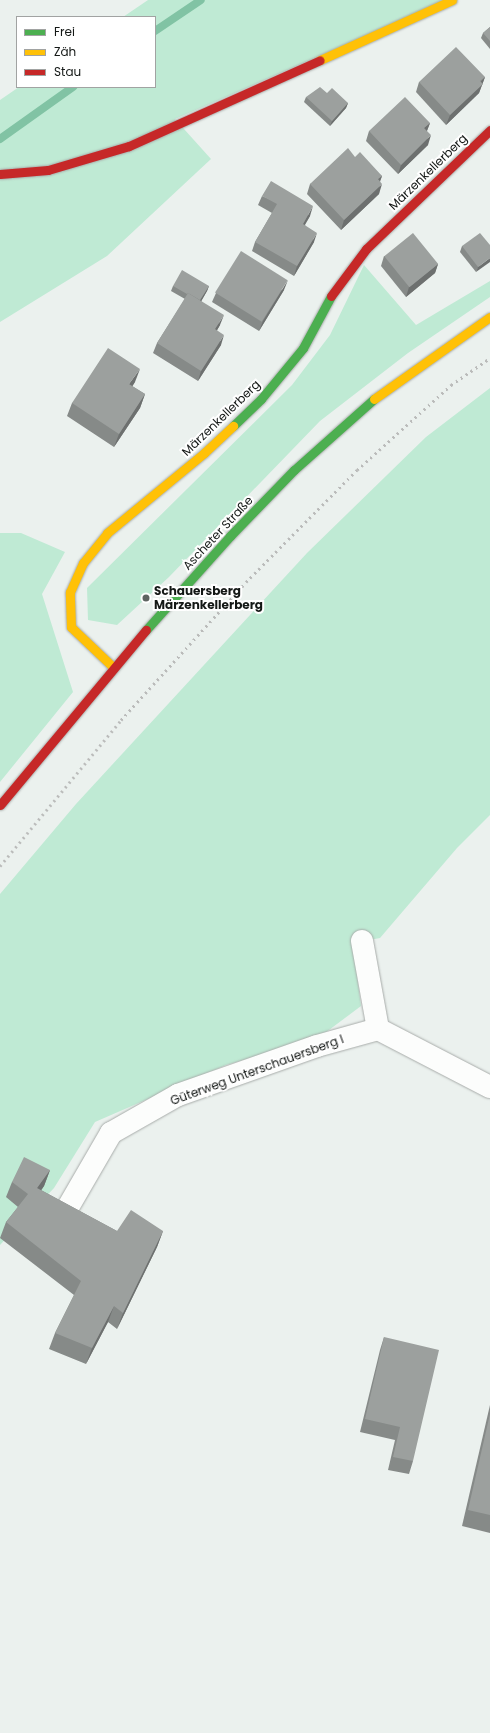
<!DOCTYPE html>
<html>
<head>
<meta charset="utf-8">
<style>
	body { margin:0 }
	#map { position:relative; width:490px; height:1733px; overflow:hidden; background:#ebf1ee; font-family:Poppins,sans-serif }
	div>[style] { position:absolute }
	.green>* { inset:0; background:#bfead4 }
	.stream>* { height:8px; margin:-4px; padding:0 4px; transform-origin:4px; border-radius:4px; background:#81c3a4 }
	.roads { filter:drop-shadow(0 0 1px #a8acaa) drop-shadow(0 0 1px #a8acaa) }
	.street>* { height:22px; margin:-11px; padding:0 11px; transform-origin:11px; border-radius:11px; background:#fcfdfc }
	.fast>* { height:9px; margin:-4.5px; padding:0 4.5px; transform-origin:4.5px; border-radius:4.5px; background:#4caf50 }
	.slow>* { height:9px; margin:-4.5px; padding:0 4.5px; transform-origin:4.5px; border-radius:4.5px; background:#ffc107 }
	.jam>* { height:9px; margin:-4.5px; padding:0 4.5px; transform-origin:4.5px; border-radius:4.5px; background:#c62828 }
	.rail>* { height:3px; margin-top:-1.5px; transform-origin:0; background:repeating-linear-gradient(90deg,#babbba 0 2px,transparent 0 6px) }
	.wall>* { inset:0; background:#868a88 }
	.shaded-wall>* { inset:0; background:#6d706f }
	.building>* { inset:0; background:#9ca09e; transform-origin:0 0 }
	.dots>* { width:11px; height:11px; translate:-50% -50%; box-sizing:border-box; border:2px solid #fff; border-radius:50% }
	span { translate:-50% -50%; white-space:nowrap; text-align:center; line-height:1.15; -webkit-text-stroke:4px #fff; paint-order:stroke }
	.street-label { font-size:12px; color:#141816 }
	.poi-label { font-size:12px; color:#141816; font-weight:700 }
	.left { translate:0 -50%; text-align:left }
	.legend { position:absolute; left:16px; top:16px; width:140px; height:72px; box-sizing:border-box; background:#fff; border:1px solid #a1a3a2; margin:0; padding:5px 7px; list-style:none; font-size:12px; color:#141816 }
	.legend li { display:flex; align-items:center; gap:8px; height:20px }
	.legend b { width:20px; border:1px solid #a1a3a2 }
</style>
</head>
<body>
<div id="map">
	<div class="green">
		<i style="clip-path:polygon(148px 0,448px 0,175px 119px,211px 159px,107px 256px,0 322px,0 100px,19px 87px,155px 87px,155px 17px,123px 17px)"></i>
		<i style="clip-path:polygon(364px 265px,416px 325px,490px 281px,490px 297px,408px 353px,320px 421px,169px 577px,117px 625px,88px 620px,87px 588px,292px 385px,330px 335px)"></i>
		<i style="clip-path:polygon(490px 388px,490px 815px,457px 848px,380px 938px,353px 943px,361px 1006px,317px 1039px,226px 1065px,95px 1122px,54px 1188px,0 1245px,0 894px,76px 804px,307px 553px,426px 437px)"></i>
		<i style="clip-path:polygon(0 533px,21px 533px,65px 552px,42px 594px,73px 692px,0 782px)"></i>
	</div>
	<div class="stream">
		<i style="left:155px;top:31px;width:55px;rotate:-34deg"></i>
		<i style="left:0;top:139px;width:90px;rotate:-35.5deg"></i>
	</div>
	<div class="roads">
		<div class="street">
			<i style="left:362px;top:941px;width:89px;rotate:79.7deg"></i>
			<i style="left:378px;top:1029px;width:126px;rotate:27.4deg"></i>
			<i style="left:67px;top:1209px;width:88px;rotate:-59.9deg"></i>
			<i style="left:111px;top:1133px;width:77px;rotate:-29.6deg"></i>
			<i style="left:178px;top:1095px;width:147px;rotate:-19.4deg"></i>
			<i style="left:317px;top:1046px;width:63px;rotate:-15.6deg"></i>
		</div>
		<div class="fast">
			<i style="left:233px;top:426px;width:39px;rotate:-44deg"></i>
			<i style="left:261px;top:399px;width:66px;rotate:-50.5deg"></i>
			<i style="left:303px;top:348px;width:59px;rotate:-61.7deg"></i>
			<i style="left:146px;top:630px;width:126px;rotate:-48.2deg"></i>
			<i style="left:230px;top:536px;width:92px;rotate:-45.9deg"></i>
			<i style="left:294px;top:470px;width:107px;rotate:-41.6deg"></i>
		</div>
		<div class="slow">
			<i style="left:320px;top:60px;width:145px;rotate:-24.4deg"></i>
			<i style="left:374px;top:399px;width:142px;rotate:-35.3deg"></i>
			<i style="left:113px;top:667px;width:58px;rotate:-136.4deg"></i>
			<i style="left:71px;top:627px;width:35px;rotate:-92deg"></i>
			<i style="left:70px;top:592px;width:32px;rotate:-66deg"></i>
			<i style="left:83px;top:563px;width:38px;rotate:-51deg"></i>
			<i style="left:107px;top:533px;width:126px;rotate:-39.5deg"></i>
			<i style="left:204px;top:453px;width:40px;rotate:-43deg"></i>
		</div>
		<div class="jam">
			<i style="left:0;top:174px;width:48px;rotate:-4.8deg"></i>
			<i style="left:48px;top:170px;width:84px;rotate:-16.5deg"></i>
			<i style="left:129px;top:146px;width:209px;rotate:-24.2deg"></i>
			<i style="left:331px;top:296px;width:59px;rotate:-53.3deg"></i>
			<i style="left:366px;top:249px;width:172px;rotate:-43.8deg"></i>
			<i style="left:0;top:805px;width:228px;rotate:-50.2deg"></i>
		</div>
	</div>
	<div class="rail">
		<i style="left:0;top:866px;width:190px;rotate:-50.3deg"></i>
		<i style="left:121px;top:720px;width:186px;rotate:-47.8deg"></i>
		<i style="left:246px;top:582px;width:158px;rotate:-45.3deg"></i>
		<i style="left:357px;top:470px;width:127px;rotate:-42.1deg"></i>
		<i style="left:451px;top:385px;width:47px;rotate:-34.7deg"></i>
	</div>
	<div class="wall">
		<i style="clip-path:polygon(490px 27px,490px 49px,481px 38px,483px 33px)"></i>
		<i style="clip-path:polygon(485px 77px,479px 93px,446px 125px,416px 92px,419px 82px)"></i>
		<i style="clip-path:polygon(306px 97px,348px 103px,346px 108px,330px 126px,304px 102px)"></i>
		<i style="clip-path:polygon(430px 123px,427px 131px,428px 145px,398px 174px,366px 141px,369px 131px)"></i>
		<i style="clip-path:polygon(355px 157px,382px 176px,380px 182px,379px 194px,341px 230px,307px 194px,310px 184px)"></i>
		<i style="clip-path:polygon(262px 196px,310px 216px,305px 225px,314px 242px,294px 276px,252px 251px,255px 242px,272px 213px,258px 205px)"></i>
		<i style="clip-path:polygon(490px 245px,476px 272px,460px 252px,462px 246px)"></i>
		<i style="clip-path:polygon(384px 256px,438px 264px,435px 273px,406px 297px,381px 266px)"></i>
		<i style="clip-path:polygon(173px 286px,209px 286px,207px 291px,201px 301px,220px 325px,217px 330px,221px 345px,198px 381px,153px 353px,157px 343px,185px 299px,171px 291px)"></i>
		<i style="clip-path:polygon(284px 290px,259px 331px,212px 302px,216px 293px)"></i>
		<i style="clip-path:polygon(135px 382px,132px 386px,145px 394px,140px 408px,114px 447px,67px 416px,72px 403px)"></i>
		<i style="clip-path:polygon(50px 1170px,44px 1186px,41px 1190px,117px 1231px,163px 1231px,157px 1247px,117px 1329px,108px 1322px,86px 1364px,49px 1349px,55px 1333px,74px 1295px,0 1238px,6px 1222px,18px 1207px,6px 1197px,12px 1182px)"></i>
		<i style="clip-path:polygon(384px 1337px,413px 1461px,409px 1474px,388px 1470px,395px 1440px,360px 1432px,380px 1350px)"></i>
		<i style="clip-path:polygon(490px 1405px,490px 1533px,462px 1526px)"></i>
	</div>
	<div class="shaded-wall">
		<i style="clip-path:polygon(485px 77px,479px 93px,446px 125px,450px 115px)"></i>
		<i style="clip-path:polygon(348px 103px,346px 108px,330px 126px,332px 121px)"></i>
		<i style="clip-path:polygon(430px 123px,426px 133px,424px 128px)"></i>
		<i style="clip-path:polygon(431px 135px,428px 145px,398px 174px,401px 165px)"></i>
		<i style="clip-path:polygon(382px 176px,378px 185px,378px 179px)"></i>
		<i style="clip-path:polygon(382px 184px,379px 194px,341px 230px,344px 220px)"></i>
		<i style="clip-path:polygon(313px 206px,310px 216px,299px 234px,303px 224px)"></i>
		<i style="clip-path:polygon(317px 233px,314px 242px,294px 276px,297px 266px)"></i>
		<i style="clip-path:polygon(490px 258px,490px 262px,476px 272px,478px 267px)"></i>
		<i style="clip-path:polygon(438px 264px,435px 273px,406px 297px,409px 287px)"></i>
		<i style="clip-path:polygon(288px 280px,284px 290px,259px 331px,263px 321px)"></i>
		<i style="clip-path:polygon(209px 286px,207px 291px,198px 307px,199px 302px)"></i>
		<i style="clip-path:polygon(224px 315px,220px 325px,212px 339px,215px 329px)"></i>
		<i style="clip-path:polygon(224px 335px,221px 345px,198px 381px,201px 371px)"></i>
		<i style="clip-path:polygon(140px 369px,135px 382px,125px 398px,129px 384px)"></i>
		<i style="clip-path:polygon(145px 394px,140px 408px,114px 447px,119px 434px)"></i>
		<i style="clip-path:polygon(50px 1170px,44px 1186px,32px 1204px,37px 1188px)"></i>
		<i style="clip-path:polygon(163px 1231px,157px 1247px,117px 1329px,123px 1313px)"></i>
		<i style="clip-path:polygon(114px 1306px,108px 1322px,86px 1364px,92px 1348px)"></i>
	</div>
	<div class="building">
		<i style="clip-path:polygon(490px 27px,490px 41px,483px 33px)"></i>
		<i style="clip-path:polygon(456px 47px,485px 77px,480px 81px,483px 84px,450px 115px,419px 82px)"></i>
		<i style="clip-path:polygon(320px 87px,327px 93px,332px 88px,348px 103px,332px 121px,306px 97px)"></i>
		<i style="clip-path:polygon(405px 97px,430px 123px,424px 128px,431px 135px,401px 165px,369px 131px)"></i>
		<i style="clip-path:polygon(348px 148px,355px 157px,360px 152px,382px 176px,378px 179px,382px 184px,344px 220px,310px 184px)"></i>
		<i style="clip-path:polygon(271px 181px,313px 206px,303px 224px,317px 233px,297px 266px,255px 242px,277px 204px,262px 196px)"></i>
		<i style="left:413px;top:233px;width:40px;height:37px;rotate:51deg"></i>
		<i style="clip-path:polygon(480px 233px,490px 245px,490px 258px,478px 267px,462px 246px)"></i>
		<i style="left:241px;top:251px;width:55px;height:49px;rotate:32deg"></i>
		<i style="clip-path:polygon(182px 270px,209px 286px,200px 300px,188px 293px,187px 294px,173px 286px)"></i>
		<i style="clip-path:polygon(188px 293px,224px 315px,215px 329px,224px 335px,201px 371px,157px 343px)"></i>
		<i style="clip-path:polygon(108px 348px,140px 369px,129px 384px,145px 394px,119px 434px,72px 403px)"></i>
		<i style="clip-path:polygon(24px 1157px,50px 1170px,37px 1188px,117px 1231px,131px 1210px,163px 1231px,123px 1313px,114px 1306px,92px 1348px,55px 1333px,81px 1281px,6px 1222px,28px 1194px,12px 1182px)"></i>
		<i style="clip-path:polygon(384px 1337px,439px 1350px,413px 1461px,393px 1457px,400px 1427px,365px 1419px)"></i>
		<i style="clip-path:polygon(490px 1414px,490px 1515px,468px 1510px)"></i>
	</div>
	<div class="dots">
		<i style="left:146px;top:598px;background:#5f6462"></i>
	</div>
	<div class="street-label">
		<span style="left:428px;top:172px;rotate:-44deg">Märzenkellerberg</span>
		<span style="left:221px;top:418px;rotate:-44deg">Märzenkellerberg</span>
		<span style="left:218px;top:533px;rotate:-47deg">Ascheter Straße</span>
		<span style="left:257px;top:1070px;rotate:-20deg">Güterweg Unterschauersberg I</span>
	</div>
	<div class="poi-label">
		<span class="left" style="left:154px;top:598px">Schauersberg<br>Märzenkellerberg</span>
	</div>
	<ul class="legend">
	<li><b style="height:5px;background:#4caf50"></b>Frei</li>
	<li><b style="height:5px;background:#ffc107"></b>Zäh</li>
	<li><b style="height:5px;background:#c62828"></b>Stau</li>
	</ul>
</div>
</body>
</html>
